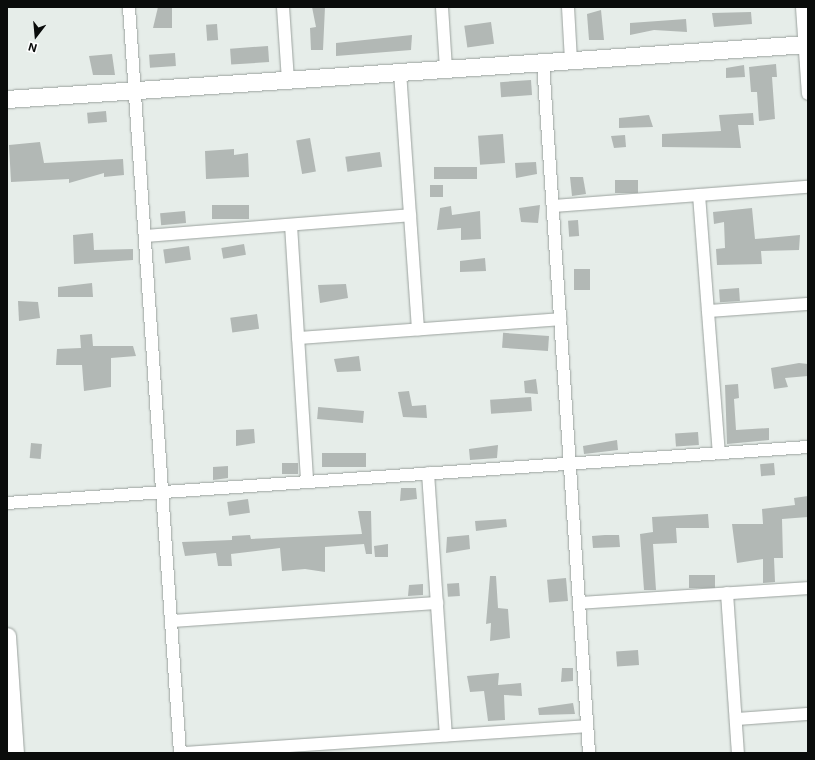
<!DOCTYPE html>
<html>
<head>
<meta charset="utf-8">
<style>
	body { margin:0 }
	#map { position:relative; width:815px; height:760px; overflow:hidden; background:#e6ede9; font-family:Inter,sans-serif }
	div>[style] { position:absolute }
	.building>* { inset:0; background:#b2b8b5; transform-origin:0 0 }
	.roads { filter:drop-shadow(0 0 1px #9ba29e) drop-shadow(0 0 1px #9ba29e) }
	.street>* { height:12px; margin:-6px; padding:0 6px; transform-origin:6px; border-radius:6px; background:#fff }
	.secondary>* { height:17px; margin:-8.5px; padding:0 8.5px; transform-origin:8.5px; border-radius:8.5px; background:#fff }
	span { translate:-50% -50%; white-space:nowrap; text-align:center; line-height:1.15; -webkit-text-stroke:3.5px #fff; paint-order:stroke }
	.frame { position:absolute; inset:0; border:8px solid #0a0c0b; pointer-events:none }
	.north { position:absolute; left:16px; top:16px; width:40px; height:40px; -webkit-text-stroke:3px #fff; paint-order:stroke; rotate:196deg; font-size:11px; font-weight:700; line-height:16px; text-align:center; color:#0a0c0b }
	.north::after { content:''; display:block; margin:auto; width:14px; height:18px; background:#0a0c0b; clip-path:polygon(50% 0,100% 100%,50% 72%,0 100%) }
</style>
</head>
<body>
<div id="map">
	<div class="building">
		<i style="clip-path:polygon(158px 7px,172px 7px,172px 28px,153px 28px)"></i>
		<i style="clip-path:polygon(312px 7px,325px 7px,323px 50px,311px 50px,310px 28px,316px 27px)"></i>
		<i style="clip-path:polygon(601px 10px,604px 40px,589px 40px,587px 14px)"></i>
		<i style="clip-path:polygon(751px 12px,752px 24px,714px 27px,712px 13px)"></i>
		<i style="clip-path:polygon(686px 19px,687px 32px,654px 30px,630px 35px,630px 23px)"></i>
		<i style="left:491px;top:22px;width:22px;height:27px;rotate:82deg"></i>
		<i style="left:217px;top:24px;width:16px;height:11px;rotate:86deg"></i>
		<i style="clip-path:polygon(412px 35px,411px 50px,336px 56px,336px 43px)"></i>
		<i style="left:268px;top:46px;width:16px;height:38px;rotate:86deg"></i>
		<i style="left:175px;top:53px;width:13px;height:26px;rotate:86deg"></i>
		<i style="clip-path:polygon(112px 54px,115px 75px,93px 75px,89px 56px)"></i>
		<i style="clip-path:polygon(776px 64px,777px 77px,772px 77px,775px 119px,759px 121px,757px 92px,751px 92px,749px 67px)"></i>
		<i style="clip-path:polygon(744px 65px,745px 77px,726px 78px,726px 68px)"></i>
		<i style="left:531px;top:80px;width:15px;height:31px;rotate:86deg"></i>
		<i style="left:106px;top:111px;width:11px;height:19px;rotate:85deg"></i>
		<i style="clip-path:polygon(753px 113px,754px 125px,738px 125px,741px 148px,662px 147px,662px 134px,721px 131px,719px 115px)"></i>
		<i style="clip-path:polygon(649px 115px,653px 127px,619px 128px,619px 118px)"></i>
		<i style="left:503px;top:134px;width:29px;height:25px;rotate:86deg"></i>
		<i style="clip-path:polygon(625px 135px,626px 147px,614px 148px,611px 136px)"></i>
		<i style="left:310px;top:138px;width:34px;height:14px;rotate:80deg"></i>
		<i style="clip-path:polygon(40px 142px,44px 163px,123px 159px,124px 175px,104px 177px,104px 173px,69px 183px,69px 179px,11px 182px,9px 145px)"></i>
		<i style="clip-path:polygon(234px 149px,234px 155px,248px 153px,249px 177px,206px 179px,205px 151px)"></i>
		<i style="left:380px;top:152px;width:15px;height:35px;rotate:82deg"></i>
		<i style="clip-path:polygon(536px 162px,537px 174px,516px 178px,515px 163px)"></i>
		<i style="left:477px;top:167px;width:12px;height:43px;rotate:90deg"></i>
		<i style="clip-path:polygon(570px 177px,583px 177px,586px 194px,572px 196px)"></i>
		<i style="left:615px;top:180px;width:23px;height:13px"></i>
		<i style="left:443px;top:185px;width:12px;height:13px;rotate:90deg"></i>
		<i style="left:249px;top:205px;width:14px;height:37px;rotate:90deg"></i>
		<i style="clip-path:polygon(540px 205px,538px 223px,521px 222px,519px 208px)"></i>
		<i style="clip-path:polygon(451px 206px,452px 215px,480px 211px,481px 239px,461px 240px,461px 228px,437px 230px,440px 208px)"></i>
		<i style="clip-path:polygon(752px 208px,755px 239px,800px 235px,799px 250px,761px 251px,762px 264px,717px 265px,716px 249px,725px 248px,724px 222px,714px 224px,713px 212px)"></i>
		<i style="left:185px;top:211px;width:12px;height:25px;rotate:85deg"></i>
		<i style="left:578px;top:220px;width:16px;height:10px;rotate:86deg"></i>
		<i style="clip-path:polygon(93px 233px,94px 250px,133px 249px,133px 260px,74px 264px,73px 235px)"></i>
		<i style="left:244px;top:244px;width:11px;height:23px;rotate:80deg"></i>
		<i style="left:189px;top:246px;width:14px;height:26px;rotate:82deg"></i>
		<i style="clip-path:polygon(485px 258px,486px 271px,460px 272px,460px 261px)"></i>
		<i style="left:590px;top:269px;width:21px;height:16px;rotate:90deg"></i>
		<i style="clip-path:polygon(92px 283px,93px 297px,58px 297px,58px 287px)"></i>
		<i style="clip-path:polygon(346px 284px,348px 298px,320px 303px,318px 285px)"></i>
		<i style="left:739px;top:288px;width:13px;height:20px;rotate:86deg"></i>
		<i style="clip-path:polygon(18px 301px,38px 302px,40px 318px,19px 321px)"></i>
		<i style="left:257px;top:314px;width:15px;height:27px;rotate:82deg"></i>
		<i style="clip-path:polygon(92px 334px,93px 346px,133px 346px,136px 356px,111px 358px,111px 387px,84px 391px,82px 365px,56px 365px,57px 349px,81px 348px,80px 335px)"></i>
		<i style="left:549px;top:336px;width:15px;height:46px;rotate:94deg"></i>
		<i style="clip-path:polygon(359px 356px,361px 371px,337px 372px,334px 359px)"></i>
		<i style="clip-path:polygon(799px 363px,808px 364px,808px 376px,785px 378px,788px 387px,774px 389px,771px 368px)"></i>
		<i style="clip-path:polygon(536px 379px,538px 394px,525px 393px,524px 381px)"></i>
		<i style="clip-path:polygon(738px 384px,739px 398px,734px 399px,736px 430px,769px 428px,769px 440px,727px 444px,725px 385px)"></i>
		<i style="clip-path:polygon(409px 391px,412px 406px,426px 405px,427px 418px,403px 417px,398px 392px)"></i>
		<i style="left:531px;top:397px;width:14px;height:41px;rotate:86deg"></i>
		<i style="left:364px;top:411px;width:12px;height:46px;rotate:95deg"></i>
		<i style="clip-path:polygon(254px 429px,255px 443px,236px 446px,236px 430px)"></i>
		<i style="left:698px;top:432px;width:13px;height:23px;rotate:86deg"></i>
		<i style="clip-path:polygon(617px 440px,618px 450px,584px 454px,583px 446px)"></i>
		<i style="left:31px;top:443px;width:11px;height:15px;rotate:5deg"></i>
		<i style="clip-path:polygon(498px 445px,497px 458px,470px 460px,469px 449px)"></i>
		<i style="left:366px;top:453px;width:14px;height:44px;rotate:90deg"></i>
		<i style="left:298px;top:463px;width:11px;height:16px;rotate:90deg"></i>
		<i style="left:774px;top:463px;width:12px;height:14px;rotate:85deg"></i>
		<i style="clip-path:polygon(228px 466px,228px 478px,213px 480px,213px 467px)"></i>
		<i style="clip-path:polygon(401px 488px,416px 488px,417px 499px,400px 501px)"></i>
		<i style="clip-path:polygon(808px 496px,808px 517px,782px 519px,783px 558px,774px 558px,775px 582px,763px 583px,763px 559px,737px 563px,732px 524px,763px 524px,762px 509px,795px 505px,794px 498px)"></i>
		<i style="left:248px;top:499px;width:14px;height:21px;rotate:82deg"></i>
		<i style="clip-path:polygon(358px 511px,371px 511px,372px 554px,366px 554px,364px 544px,325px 547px,325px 572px,305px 569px,282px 571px,280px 548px,231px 554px,232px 566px,218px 566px,216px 553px,185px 556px,182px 542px,232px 540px,232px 536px,250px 535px,251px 539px,362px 534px)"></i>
		<i style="clip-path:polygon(708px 514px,709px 528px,676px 528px,677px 543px,653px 544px,656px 590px,644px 590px,640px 534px,653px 532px,652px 517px)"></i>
		<i style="clip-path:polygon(506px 519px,507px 527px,476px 531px,475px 521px)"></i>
		<i style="clip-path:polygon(469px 535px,470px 549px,446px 553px,447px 537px)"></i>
		<i style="clip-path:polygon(605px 535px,619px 535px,620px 547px,593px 548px,592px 536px)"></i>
		<i style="clip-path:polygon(388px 544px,388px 557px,375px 557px,374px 546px)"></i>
		<i style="left:689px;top:575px;width:26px;height:13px"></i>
		<i style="clip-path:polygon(490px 576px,496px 576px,498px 608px,508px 609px,510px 638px,490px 641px,491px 623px,486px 624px)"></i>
		<i style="left:566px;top:578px;width:23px;height:19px;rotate:85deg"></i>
		<i style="left:459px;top:583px;width:13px;height:12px;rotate:86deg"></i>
		<i style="clip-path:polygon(423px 584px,423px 595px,408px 596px,409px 585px)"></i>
		<i style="left:638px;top:650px;width:15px;height:22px;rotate:86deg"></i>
		<i style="clip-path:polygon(562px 668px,573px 668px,573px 681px,561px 682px)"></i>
		<i style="clip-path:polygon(499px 673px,498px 685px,521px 683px,522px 696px,504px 695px,505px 720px,488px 721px,484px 691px,470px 692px,467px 676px)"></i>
		<i style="clip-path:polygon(573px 703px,575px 714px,539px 715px,538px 708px)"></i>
	</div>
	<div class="roads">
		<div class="street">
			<i style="left:129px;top:7px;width:748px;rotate:86.09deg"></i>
			<i style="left:283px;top:7px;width:73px;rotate:86.1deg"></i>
			<i style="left:442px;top:7px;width:62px;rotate:86.3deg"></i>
			<i style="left:568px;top:7px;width:53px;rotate:86.8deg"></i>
			<i style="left:802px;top:7px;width:87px;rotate:86.1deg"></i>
			<i style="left:543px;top:62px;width:693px;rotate:86.19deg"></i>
			<i style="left:400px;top:72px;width:258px;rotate:86deg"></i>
			<i style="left:699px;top:195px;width:259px;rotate:85.6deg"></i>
			<i style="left:553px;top:206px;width:256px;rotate:-4.3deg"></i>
			<i style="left:291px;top:225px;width:257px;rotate:86.4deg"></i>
			<i style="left:145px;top:236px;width:266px;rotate:-4.5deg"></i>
			<i style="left:708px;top:311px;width:100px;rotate:-4deg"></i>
			<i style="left:298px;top:338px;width:263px;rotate:-4.1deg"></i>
			<i style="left:428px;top:473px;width:263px;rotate:86.1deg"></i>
			<i style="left:7px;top:503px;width:803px;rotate:-4deg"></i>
			<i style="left:727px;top:593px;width:160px;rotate:86.1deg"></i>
			<i style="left:579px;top:603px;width:229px;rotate:-3.7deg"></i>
			<i style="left:171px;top:621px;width:267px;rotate:-3.9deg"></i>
			<i style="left:736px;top:719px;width:72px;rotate:-4deg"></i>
			<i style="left:183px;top:753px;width:405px;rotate:-3.8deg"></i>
		</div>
		<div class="secondary">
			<i style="left:7px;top:99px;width:803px;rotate:-3.93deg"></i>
			<i style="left:7px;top:636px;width:117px;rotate:86.1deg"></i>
		</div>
	</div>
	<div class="frame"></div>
	<div class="north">N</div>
</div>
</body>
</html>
